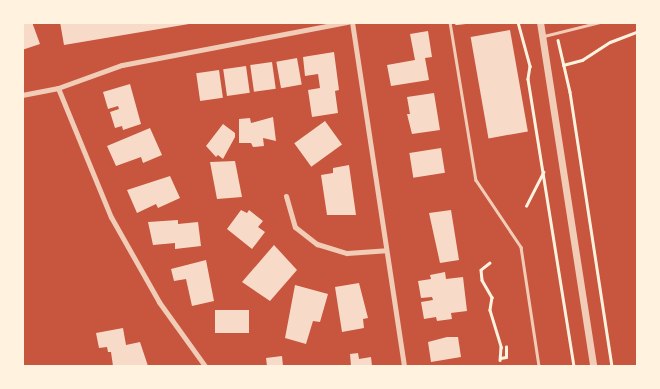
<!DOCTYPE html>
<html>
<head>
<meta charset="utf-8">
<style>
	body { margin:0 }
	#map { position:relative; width:660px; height:389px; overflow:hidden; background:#c8553d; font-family:Bitter,serif }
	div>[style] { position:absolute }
	.building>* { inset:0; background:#f7dbc8; transform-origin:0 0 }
	.path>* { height:2.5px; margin:-1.25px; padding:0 1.25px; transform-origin:1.25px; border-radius:1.25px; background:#fff3e0 }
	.service>* { height:2.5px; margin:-1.25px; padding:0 1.25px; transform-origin:1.25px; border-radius:1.25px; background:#f1ccb7 }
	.minor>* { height:5px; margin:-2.5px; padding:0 2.5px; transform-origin:2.5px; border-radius:2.5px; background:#f1ccb7 }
	.tertiary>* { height:7px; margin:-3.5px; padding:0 3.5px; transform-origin:3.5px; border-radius:3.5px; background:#f1ccb7 }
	span { translate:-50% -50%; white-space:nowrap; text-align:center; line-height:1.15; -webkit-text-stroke:5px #fff3e0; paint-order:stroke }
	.frame { position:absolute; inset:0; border:24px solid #fff3e0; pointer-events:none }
</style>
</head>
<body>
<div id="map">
	<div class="building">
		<i style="clip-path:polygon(32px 22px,40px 44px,22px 50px,22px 23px)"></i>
		<i style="clip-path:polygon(60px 22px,195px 22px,195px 23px,64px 45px)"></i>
		<i style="left:510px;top:30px;width:103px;height:40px;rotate:80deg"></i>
		<i style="clip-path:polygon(428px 31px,432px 57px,425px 58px,429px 80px,391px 86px,387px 65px,415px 60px,410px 34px)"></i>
		<i style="clip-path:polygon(334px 52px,339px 90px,335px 91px,338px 113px,312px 117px,308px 90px,320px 88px,318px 74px,305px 76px,303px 57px)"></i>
		<i style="left:297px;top:58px;width:27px;height:21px;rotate:80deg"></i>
		<i style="left:272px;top:62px;width:27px;height:22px;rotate:82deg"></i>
		<i style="left:246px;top:66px;width:27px;height:23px;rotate:82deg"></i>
		<i style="left:219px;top:70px;width:28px;height:23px;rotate:82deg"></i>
		<i style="clip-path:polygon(130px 84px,141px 124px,123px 130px,122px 126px,115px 128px,110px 112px,119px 109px,118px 106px,108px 109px,103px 92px)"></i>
		<i style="clip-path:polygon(434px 93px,440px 130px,412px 134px,407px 114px,410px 114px,407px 97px)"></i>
		<i style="clip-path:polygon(273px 117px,276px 141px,263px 138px,264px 146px,253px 147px,251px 143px,239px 143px,239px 119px,250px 118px,251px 123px)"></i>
		<i style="left:325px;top:121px;width:29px;height:38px;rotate:54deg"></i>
		<i style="clip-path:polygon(223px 124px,235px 133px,235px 137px,223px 159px,218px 155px,216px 157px,206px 146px)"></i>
		<i style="clip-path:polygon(150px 128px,162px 155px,143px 163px,141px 157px,116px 166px,107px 146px)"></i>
		<i style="left:441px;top:148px;width:25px;height:32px;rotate:81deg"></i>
		<i style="clip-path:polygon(235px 161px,242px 197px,217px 199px,210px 162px)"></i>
		<i style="clip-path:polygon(349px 165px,356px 215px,327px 215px,321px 175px,333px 173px,333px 168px)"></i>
		<i style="clip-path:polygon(170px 176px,180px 198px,158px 208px,156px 204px,137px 213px,127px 190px)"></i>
		<i style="clip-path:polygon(241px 210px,247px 213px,249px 210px,263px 221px,258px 227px,265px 232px,252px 249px,227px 229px)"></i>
		<i style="clip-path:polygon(451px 210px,459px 260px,440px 263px,429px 213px)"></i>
		<i style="clip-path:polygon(178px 220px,178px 224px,198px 222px,201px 246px,175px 249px,175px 243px,153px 245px,148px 222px)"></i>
		<i style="clip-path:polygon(274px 245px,297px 270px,270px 301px,242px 282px)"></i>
		<i style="clip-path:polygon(206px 260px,214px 301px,192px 306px,186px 279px,174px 281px,171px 269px)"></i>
		<i style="clip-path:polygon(445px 272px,446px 279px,463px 277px,467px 311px,451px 313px,452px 319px,437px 321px,436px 317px,424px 319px,421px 302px,433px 300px,432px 297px,421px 298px,418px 281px,431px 279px,430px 275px)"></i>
		<i style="clip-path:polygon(359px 283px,368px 318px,363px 319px,364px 328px,342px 332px,335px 287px)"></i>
		<i style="clip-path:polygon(295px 285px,328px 294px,320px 322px,313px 321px,306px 344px,285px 338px)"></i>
		<i style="left:215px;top:310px;width:34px;height:23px"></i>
		<i style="clip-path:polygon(123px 328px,126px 345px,140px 342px,148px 366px,113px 366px,111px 352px,108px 352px,107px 347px,99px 348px,96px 333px)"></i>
		<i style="clip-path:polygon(447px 337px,458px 337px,461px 357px,431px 362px,428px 342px)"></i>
		<i style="clip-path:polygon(358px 353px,359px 359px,371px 357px,372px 366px,351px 366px,350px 354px)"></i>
		<i style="clip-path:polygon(282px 356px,283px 366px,267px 366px,266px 358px)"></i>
	</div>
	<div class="path">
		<i style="left:518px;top:22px;width:46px;rotate:74.7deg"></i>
		<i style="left:530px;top:66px;width:13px;rotate:99deg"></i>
		<i style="left:528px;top:79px;width:291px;rotate:80.9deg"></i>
		<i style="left:456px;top:23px;width:9px;rotate:-6deg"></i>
		<i style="left:558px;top:40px;width:53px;rotate:77deg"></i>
		<i style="left:570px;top:92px;width:277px;rotate:81.3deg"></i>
		<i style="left:563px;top:65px;width:20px;rotate:-15deg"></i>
		<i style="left:582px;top:60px;width:33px;rotate:-33deg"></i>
		<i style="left:610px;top:42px;width:30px;rotate:-21deg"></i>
		<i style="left:526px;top:206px;width:38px;rotate:-63deg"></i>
		<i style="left:490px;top:263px;width:11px;rotate:142deg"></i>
		<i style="left:481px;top:270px;width:10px;rotate:84deg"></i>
		<i style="left:482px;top:280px;width:20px;rotate:60deg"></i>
		<i style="left:492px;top:297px;width:13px;rotate:99deg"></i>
		<i style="left:490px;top:310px;width:39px;rotate:73deg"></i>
		<i style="left:501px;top:347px;width:13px;rotate:94deg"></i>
		<i style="left:500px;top:358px;width:6px;rotate:-9deg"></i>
		<i style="left:506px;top:357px;width:10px;rotate:-90deg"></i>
	</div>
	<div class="service">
		<i style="left:450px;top:22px;width:160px;rotate:80.7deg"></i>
		<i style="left:476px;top:180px;width:81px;rotate:56.1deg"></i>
		<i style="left:521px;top:247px;width:120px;rotate:81.4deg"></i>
		<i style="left:544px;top:36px;width:58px;rotate:-14deg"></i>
	</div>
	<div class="minor">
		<i style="left:352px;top:22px;width:348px;rotate:81.4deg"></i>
		<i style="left:58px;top:88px;width:139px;rotate:67.7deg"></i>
		<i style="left:111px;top:217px;width:98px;rotate:60.5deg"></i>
		<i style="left:159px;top:302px;width:79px;rotate:54.3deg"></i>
		<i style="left:22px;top:95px;width:37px;rotate:-11deg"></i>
		<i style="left:58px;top:88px;width:68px;rotate:-19.8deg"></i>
		<i style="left:122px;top:65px;width:230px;rotate:-10.8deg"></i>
		<i style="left:286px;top:196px;width:32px;rotate:74deg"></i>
		<i style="left:295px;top:227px;width:28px;rotate:38deg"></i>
		<i style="left:317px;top:244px;width:31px;rotate:17deg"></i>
		<i style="left:347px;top:253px;width:39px;rotate:-4deg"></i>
	</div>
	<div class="tertiary">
		<i style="left:540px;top:22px;width:348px;rotate:81.2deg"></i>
	</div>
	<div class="frame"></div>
</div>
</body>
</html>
